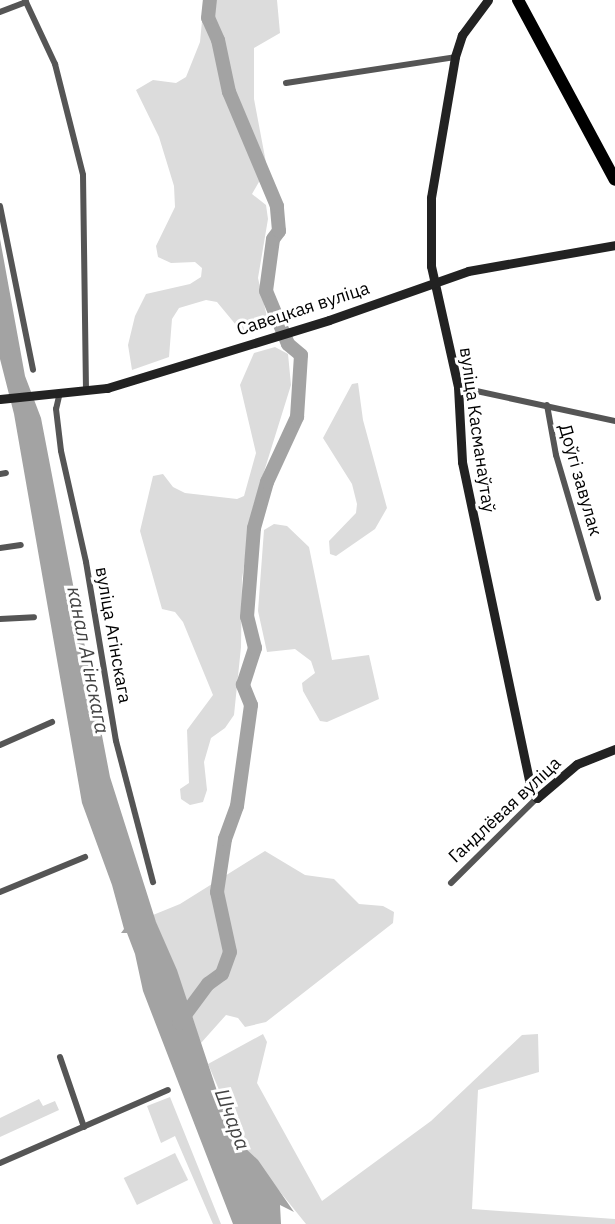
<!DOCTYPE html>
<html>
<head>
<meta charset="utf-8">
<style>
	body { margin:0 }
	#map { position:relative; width:615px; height:1224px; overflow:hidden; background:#fff; font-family:"IBM Plex Sans",sans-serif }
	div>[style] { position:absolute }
	.green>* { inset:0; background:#dcdcdc; transform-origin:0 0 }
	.water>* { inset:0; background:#a3a3a3 }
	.river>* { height:14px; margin:-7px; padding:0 7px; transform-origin:7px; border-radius:7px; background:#a3a3a3 }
	.street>* { height:6px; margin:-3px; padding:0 3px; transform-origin:3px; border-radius:3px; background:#555 }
	.secondary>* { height:9px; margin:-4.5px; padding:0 4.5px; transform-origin:4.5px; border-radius:4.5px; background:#222 }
	.highway>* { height:12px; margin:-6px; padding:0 6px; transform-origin:6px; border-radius:6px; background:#000 }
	span { translate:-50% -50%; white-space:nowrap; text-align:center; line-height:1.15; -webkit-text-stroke:6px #fff; paint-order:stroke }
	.street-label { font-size:18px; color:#000 }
	.water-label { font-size:20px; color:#444; font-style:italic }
</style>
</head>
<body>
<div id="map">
	<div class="green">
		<i style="clip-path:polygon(204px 0,277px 0,280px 33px,254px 48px,254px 99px,267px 168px,252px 194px,266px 205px,268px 219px,258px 278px,267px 317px,263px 328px,251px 333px,241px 331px,217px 302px,206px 300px,179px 308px,172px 319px,169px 357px,132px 370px,128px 345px,135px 316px,146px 294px,190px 284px,201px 277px,202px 268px,195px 262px,171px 263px,158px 257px,156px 246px,175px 207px,174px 186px,159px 137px,136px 90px,153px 80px,176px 83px,186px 77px,200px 42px)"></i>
		<i style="clip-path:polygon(275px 347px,288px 354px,291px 385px,253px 507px,242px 579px,241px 647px,234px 715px,225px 728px,211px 738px,204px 762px,207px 790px,203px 802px,190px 805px,181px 799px,180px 789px,189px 783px,187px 730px,213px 695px,183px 622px,175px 612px,162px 609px,140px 531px,153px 476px,163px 474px,173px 487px,185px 493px,237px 499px,244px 496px,256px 453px,240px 385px,254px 353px)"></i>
		<i style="clip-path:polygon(358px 383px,363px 420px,387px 508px,375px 529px,336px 556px,330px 554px,329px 541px,356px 513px,357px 504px,352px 484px,323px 438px,352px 384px)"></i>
		<i style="clip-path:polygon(274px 524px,287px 526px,309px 547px,332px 660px,369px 655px,379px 699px,327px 722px,320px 721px,303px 691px,302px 683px,315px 673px,311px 661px,295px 649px,267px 652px,258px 611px,264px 530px)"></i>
		<i style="clip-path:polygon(265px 851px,305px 875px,334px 879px,359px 904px,383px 906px,394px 912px,393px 923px,266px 1022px,245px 1027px,238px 1018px,226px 1015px,201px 1043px,153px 915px,180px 904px)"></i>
		<i style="clip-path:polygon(263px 1034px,267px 1042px,257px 1083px,322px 1201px,431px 1121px,522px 1035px,538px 1034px,539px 1072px,478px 1090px,472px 1209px,615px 1219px,615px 1224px,306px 1224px,243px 1146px,208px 1064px)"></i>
		<i style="clip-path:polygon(170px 1097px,221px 1224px,213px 1224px,175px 1136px,161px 1143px,147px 1106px)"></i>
		<i style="clip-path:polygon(39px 1099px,43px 1106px,55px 1101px,59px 1110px,0 1137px,0 1118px)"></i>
		<i style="left:175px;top:1153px;width:30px;height:57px;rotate:64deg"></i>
	</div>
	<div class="water">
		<i style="clip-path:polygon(0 239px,25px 376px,41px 418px,110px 777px,156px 922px,177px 970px,218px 1094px,243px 1146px,258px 1160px,294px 1212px,280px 1205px,281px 1224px,233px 1224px,143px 991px,135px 954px,127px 933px,121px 933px,124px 929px,112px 885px,82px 803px,14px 414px,0 359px)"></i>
	</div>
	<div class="river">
		<i style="left:179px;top:1023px;width:49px;rotate:-53.4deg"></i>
		<i style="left:208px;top:984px;width:17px;rotate:-36deg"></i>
		<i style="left:222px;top:974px;width:23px;rotate:-70deg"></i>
		<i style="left:230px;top:952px;width:61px;rotate:-102.2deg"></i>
		<i style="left:217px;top:892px;width:54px;rotate:-81.4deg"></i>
		<i style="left:225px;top:839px;width:35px;rotate:-70deg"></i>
		<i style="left:237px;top:806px;width:102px;rotate:-82.1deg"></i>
		<i style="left:251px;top:705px;width:22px;rotate:-112deg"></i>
		<i style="left:243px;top:685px;width:39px;rotate:-72deg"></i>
		<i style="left:255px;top:648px;width:32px;rotate:-104deg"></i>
		<i style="left:247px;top:617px;width:89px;rotate:-85.5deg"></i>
		<i style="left:254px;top:528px;width:48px;rotate:-74.2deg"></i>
		<i style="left:267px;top:482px;width:72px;rotate:-65.2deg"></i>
		<i style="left:297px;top:417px;width:62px;rotate:-86.3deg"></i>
		<i style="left:301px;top:355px;width:17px;rotate:-140deg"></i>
		<i style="left:288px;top:344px;width:57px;rotate:-112.5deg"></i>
		<i style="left:266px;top:291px;width:52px;rotate:-82.3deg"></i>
		<i style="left:273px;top:239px;width:10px;rotate:-53deg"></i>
		<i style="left:279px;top:231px;width:25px;rotate:-95deg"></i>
		<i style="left:277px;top:206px;width:124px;rotate:-112.8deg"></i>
		<i style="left:229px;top:92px;width:53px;rotate:-101.9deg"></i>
		<i style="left:218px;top:40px;width:24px;rotate:-114deg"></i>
		<i style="left:208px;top:18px;width:18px;rotate:-84deg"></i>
	</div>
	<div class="street">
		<i style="left:25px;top:0;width:71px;rotate:64.9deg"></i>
		<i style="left:55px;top:64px;width:114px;rotate:75.8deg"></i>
		<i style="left:83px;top:175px;width:214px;rotate:89.2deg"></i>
		<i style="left:0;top:12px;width:28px;rotate:-21deg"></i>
		<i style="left:286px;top:83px;width:171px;rotate:-8.7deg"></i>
		<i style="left:0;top:206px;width:167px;rotate:78.6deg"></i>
		<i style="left:458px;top:387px;width:161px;rotate:12.2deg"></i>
		<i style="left:60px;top:392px;width:17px;rotate:103deg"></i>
		<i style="left:56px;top:409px;width:42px;rotate:83.2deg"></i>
		<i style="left:61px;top:451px;width:114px;rotate:77.3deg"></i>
		<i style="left:86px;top:562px;width:181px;rotate:80.5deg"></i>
		<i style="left:116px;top:741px;width:146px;rotate:75.3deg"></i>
		<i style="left:547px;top:405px;width:51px;rotate:79.8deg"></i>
		<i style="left:556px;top:455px;width:149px;rotate:73.6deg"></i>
		<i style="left:0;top:474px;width:6px;rotate:-9deg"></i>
		<i style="left:0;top:548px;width:21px;rotate:-8deg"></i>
		<i style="left:0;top:619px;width:34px;rotate:-3deg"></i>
		<i style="left:0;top:745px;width:57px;rotate:-23.9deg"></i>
		<i style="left:451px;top:883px;width:121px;rotate:-44.7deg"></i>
		<i style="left:0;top:892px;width:92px;rotate:-22.4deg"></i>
		<i style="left:60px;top:1057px;width:74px;rotate:71.1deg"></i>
		<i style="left:0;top:1163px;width:183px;rotate:-23.5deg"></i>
	</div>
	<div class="secondary">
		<i style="left:488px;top:0;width:44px;rotate:126.6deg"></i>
		<i style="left:462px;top:35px;width:23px;rotate:108deg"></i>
		<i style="left:455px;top:57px;width:143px;rotate:99.7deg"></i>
		<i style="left:431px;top:198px;width:68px;rotate:90deg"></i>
		<i style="left:431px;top:266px;width:124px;rotate:77.4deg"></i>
		<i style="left:458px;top:387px;width:75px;rotate:86.9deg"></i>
		<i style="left:462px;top:462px;width:335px;rotate:78.1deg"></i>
		<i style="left:531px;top:790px;width:10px;rotate:53deg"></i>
		<i style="left:537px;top:798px;width:52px;rotate:-40.4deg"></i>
		<i style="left:577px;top:764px;width:41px;rotate:-21.5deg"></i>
		<i style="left:0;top:399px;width:108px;rotate:-5.9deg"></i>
		<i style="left:107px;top:388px;width:232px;rotate:-17deg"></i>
		<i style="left:329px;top:320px;width:147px;rotate:-19.4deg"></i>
		<i style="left:468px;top:271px;width:149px;rotate:-10deg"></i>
	</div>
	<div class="highway">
		<i style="left:518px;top:0;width:204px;rotate:61.7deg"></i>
	</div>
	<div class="street-label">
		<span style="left:303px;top:309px;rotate:-18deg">Савецкая вуліца</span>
		<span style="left:477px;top:430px;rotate:82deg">вуліца Касманаўтаў</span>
		<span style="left:580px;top:480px;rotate:74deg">Доўгі завулак</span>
		<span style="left:113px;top:635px;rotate:80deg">вуліца Агінскага</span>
		<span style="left:505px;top:810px;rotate:-43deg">Гандлёвая вуліца</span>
	</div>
	<div class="water-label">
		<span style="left:89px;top:660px;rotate:79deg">канал Агінскага</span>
		<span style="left:233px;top:1119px;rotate:69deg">Шчара</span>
	</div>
</div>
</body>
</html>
